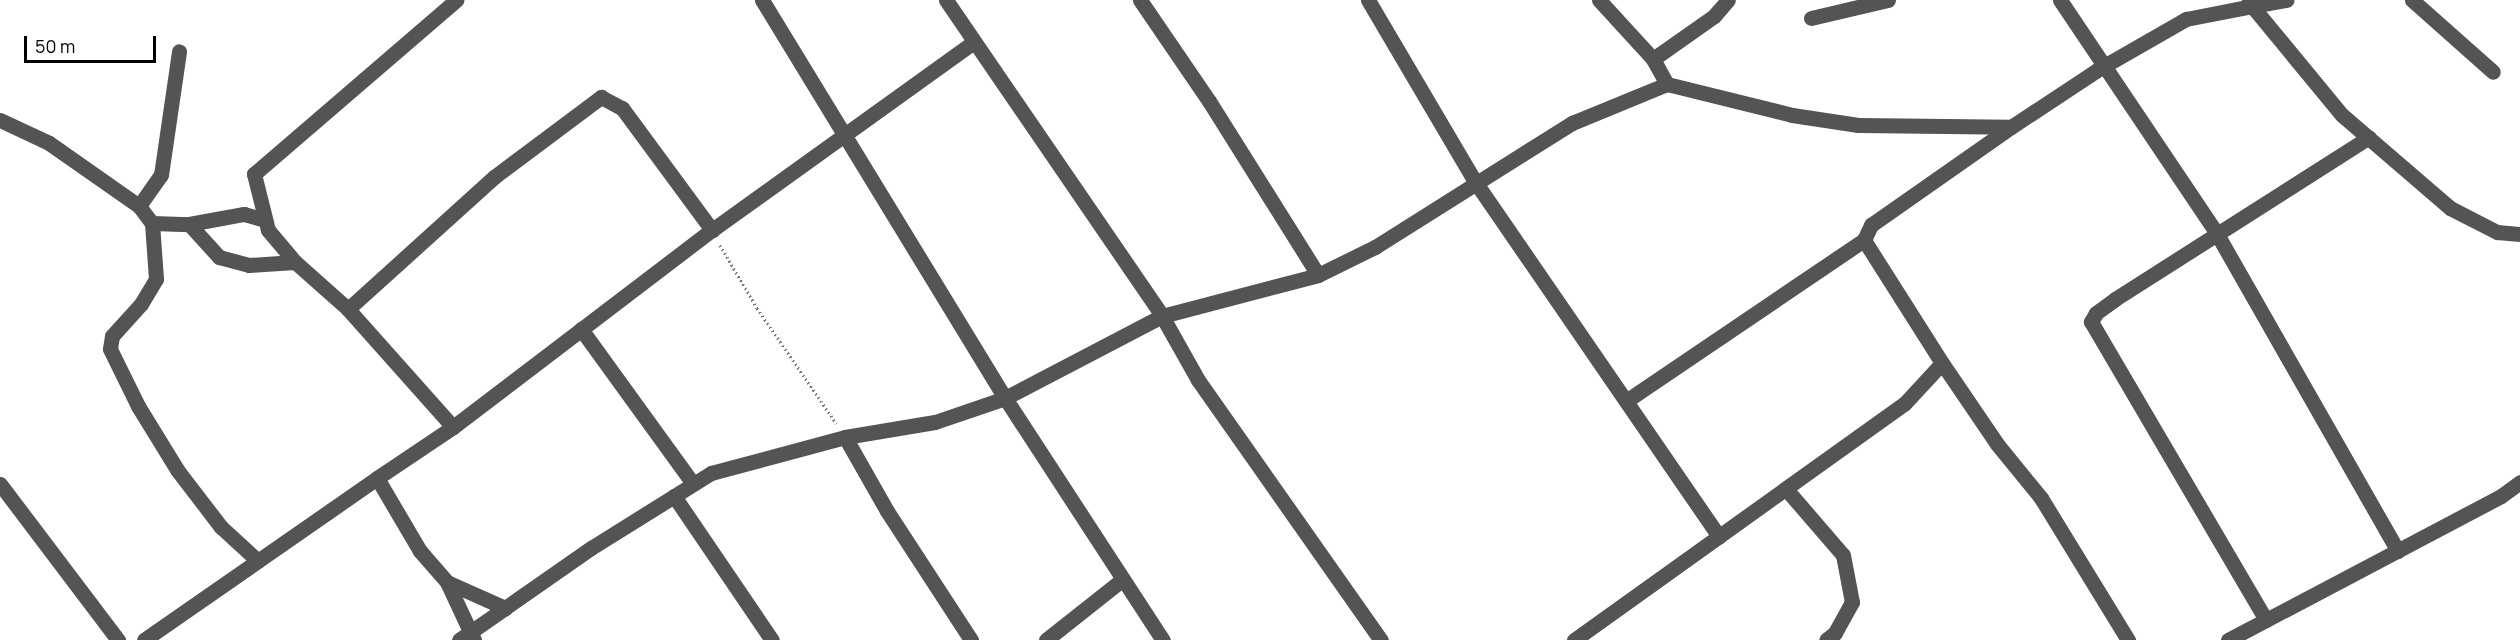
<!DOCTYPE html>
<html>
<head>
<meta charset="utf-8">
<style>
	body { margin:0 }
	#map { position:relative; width:2520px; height:640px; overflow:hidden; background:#fff; font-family:Manrope,sans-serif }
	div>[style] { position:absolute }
	.path>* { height:3px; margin-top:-1.5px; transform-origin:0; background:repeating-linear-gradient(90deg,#767676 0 1.5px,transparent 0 4.5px) }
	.minor>* { height:15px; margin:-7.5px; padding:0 7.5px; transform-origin:7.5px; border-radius:7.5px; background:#545454 }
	span { translate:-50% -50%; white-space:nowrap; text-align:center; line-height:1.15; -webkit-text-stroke:5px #fff; paint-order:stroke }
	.scale { position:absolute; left:24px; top:36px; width:132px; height:27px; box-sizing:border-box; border:3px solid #000; border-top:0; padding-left:8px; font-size:18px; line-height:21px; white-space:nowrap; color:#000; -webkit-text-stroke:4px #fff; paint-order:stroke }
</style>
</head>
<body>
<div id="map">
	<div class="path">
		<i style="left:720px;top:245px;width:73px;rotate:59.6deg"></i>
		<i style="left:757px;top:308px;width:140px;rotate:55.5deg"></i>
	</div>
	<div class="minor">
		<i style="left:762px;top:0;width:466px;rotate:58.6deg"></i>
		<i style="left:1005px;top:398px;width:289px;rotate:56.9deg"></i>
		<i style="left:946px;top:0;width:383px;rotate:55.6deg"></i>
		<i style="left:1162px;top:316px;width:73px;rotate:60.6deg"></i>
		<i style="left:1198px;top:380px;width:318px;rotate:54.9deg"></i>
		<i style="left:1140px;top:0;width:122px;rotate:55.7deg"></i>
		<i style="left:1209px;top:101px;width:205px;rotate:57.9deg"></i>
		<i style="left:1368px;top:0;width:212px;rotate:59.5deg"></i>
		<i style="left:1476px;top:183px;width:429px;rotate:55.5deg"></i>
		<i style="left:1599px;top:0;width:80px;rotate:47.5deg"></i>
		<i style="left:1653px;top:59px;width:29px;rotate:61deg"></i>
		<i style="left:2060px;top:0;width:282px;rotate:56.1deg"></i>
		<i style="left:2217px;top:234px;width:365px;rotate:60.3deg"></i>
		<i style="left:2249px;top:0;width:7px;rotate:63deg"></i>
		<i style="left:2252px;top:6px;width:35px;rotate:-10deg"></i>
		<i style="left:2412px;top:0;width:108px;rotate:41.6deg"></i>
		<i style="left:1811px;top:18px;width:79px;rotate:-13.2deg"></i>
		<i style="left:1653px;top:59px;width:75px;rotate:-35.2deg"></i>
		<i style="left:1714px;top:16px;width:21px;rotate:-49deg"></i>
		<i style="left:0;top:120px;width:54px;rotate:25.1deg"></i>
		<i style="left:49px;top:143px;width:110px;rotate:35deg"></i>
		<i style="left:139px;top:206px;width:21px;rotate:53deg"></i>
		<i style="left:152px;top:223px;width:56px;rotate:85.9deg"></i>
		<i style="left:156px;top:279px;width:29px;rotate:121deg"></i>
		<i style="left:141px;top:304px;width:43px;rotate:132.2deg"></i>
		<i style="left:112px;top:336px;width:13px;rotate:99deg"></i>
		<i style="left:110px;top:349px;width:64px;rotate:63.8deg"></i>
		<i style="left:138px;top:406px;width:76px;rotate:58.4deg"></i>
		<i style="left:178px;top:471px;width:71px;rotate:52.5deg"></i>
		<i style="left:221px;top:527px;width:50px;rotate:42.6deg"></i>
		<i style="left:139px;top:206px;width:38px;rotate:-55deg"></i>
		<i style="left:161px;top:175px;width:125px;rotate:-81.7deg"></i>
		<i style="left:152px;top:223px;width:37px;rotate:2deg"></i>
		<i style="left:189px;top:224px;width:56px;rotate:-10.3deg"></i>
		<i style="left:244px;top:214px;width:22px;rotate:16deg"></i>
		<i style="left:189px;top:224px;width:45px;rotate:47.7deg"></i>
		<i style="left:219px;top:257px;width:31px;rotate:15deg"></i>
		<i style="left:249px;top:265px;width:46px;rotate:-3.7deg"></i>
		<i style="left:348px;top:309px;width:197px;rotate:-42.1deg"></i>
		<i style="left:494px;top:177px;width:134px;rotate:-36.8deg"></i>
		<i style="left:601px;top:97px;width:24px;rotate:28deg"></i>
		<i style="left:622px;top:108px;width:152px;rotate:53.6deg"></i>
		<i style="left:581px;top:329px;width:191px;rotate:54.1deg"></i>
		<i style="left:1942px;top:363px;width:98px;rotate:55.8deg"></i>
		<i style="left:1997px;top:444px;width:70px;rotate:50.8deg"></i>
		<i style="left:2041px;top:498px;width:167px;rotate:58.5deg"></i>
		<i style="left:1626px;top:401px;width:287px;rotate:-34.1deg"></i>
		<i style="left:453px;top:427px;width:158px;rotate:-131.7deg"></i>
		<i style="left:348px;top:309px;width:71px;rotate:-138.4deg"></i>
		<i style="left:295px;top:262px;width:42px;rotate:-130.2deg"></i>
		<i style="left:268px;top:230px;width:58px;rotate:-104deg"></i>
		<i style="left:254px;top:174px;width:267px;rotate:-40.7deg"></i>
		<i style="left:845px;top:437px;width:85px;rotate:60.4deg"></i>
		<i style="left:887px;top:511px;width:154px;rotate:56.9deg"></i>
		<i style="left:377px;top:478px;width:92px;rotate:-33.9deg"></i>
		<i style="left:453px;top:427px;width:325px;rotate:-37.3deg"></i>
		<i style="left:712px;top:230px;width:322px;rotate:-35.7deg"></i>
		<i style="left:0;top:484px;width:196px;rotate:52.9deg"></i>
		<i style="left:1786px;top:489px;width:87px;rotate:49.2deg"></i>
		<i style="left:1843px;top:555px;width:48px;rotate:79.2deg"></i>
		<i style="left:1852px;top:602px;width:35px;rotate:119deg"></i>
		<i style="left:1835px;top:633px;width:11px;rotate:142deg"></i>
		<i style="left:674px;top:496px;width:174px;rotate:55.8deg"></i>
		<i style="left:447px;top:582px;width:64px;rotate:24.1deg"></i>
		<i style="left:2266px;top:620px;width:346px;rotate:-120.4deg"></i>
		<i style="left:2091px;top:322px;width:10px;rotate:-61deg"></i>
		<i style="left:2096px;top:313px;width:24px;rotate:-36deg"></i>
		<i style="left:2115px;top:299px;width:301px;rotate:-32.5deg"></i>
		<i style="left:144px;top:640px;width:284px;rotate:-34.8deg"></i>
		<i style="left:377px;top:478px;width:85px;rotate:59.5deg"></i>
		<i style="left:420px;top:551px;width:41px;rotate:48.9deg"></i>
		<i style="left:447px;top:582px;width:64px;rotate:65deg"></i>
		<i style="left:459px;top:640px;width:161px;rotate:-34.9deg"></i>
		<i style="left:591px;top:548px;width:142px;rotate:-32deg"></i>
		<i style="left:711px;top:473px;width:139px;rotate:-15deg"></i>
		<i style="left:845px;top:437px;width:91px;rotate:-9.5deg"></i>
		<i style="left:935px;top:422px;width:74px;rotate:-18.9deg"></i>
		<i style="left:1005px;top:398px;width:177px;rotate:-27.6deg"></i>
		<i style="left:1162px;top:316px;width:161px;rotate:-14.7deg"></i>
		<i style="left:1318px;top:275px;width:64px;rotate:-26.2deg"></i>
		<i style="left:1375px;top:247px;width:233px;rotate:-32.2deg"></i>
		<i style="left:1572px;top:123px;width:103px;rotate:-22.3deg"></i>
		<i style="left:1667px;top:84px;width:129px;rotate:13.9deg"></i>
		<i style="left:1792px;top:115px;width:67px;rotate:8.6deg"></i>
		<i style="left:1858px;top:125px;width:153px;rotate:0.7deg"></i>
		<i style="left:2011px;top:127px;width:103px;rotate:-33.5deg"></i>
		<i style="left:2097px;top:70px;width:103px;rotate:-29.8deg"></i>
		<i style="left:2186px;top:19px;width:67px;rotate:-11.1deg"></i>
		<i style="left:2252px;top:6px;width:141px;rotate:50.5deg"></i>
		<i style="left:2342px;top:115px;width:143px;rotate:40.7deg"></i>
		<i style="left:2450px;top:208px;width:53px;rotate:27.1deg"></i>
		<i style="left:2497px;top:232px;width:23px;rotate:5deg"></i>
		<i style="left:1046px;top:640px;width:98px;rotate:-38.4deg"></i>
		<i style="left:1574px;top:640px;width:407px;rotate:-35.6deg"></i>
		<i style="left:1905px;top:403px;width:54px;rotate:-47.2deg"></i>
		<i style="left:1942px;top:363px;width:146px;rotate:-122.4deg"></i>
		<i style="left:1864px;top:240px;width:17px;rotate:-65deg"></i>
		<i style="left:1871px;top:225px;width:171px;rotate:-35deg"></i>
		<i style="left:2228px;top:640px;width:309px;rotate:-27.8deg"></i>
		<i style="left:2501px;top:496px;width:24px;rotate:-36deg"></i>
	</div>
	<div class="scale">50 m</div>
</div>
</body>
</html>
